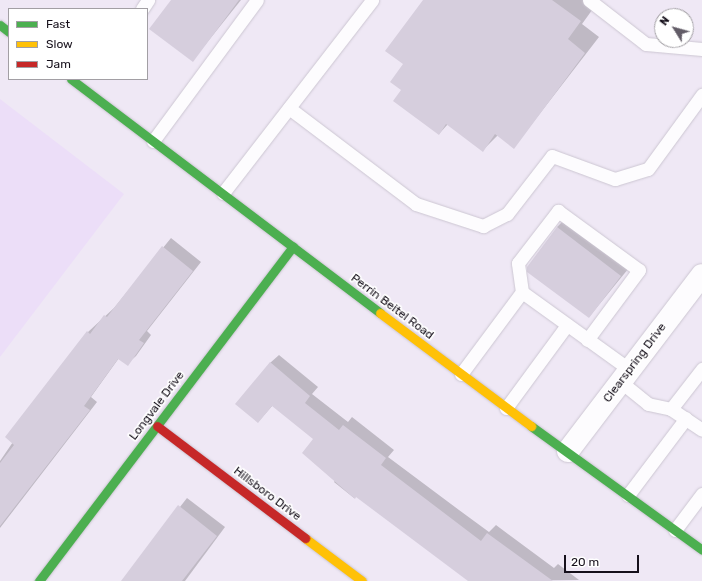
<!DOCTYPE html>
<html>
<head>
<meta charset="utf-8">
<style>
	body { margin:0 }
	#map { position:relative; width:702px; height:581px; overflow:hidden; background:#efe8f5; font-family:Rubik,sans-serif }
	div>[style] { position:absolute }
	.built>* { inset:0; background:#ecdef8 }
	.shadow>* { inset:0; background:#0003 }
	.building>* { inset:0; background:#d6cedd }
	.roads { filter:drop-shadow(0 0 1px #ccc6d2) drop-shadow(0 0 1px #ccc6d2) }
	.lane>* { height:13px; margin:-6.5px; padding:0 6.5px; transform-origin:6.5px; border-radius:6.5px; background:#fdfcfe }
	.street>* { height:22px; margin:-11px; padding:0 11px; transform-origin:11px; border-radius:11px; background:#fdfcfe }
	.fast>* { height:9px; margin:-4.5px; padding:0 4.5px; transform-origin:4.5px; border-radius:4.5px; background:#4caf50 }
	.slow>* { height:9px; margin:-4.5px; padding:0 4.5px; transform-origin:4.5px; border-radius:4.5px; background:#ffc107 }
	.jam>* { height:9px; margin:-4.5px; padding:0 4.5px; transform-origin:4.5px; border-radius:4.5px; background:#c62828 }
	span { translate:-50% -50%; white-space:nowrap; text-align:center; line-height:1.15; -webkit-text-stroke:3.5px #fff; paint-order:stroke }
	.street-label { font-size:12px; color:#16101b }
	.legend { position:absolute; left:8px; top:8px; width:140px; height:72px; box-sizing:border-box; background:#fff; border:1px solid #a29fa4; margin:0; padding:5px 7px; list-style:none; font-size:12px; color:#16101b }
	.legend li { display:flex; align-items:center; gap:8px; height:20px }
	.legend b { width:20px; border:1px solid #a29fa4 }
	.north { position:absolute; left:654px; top:8px; width:40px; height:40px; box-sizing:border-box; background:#fff; border:1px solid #a29fa4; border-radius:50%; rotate:307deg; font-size:11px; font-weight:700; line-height:16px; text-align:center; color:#16101b }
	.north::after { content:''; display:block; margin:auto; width:14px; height:18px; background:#625c67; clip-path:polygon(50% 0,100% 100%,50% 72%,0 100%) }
	.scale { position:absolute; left:564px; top:555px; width:75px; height:18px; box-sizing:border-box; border:2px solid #16101b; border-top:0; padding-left:5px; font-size:12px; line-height:14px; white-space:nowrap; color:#16101b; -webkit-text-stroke:3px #fff; paint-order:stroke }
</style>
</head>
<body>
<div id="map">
	<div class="built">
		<i style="clip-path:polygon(0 99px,124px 194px,0 357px)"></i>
	</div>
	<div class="shadow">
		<i style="clip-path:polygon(172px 0,241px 0,193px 60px)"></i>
		<i style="clip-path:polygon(424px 0,587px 0,595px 6px,582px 24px,599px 37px,514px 147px,498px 135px,483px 150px,448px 124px,439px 134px,402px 89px,405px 64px)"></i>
		<i style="clip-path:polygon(569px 215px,633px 263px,589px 317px,557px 227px)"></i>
		<i style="clip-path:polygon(171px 238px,201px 262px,147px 331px,151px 335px,136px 356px,127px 364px,119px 358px,91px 397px,97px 402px,0 528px,0 461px,88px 332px,114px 308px)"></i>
		<i style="clip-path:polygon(279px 355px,318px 387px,312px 394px,348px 422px,352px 417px,394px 450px,388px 457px,459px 510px,489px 532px,496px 525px,554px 568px,558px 564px,579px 580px,470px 581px,357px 496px,354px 498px,334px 482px,336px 479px,314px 439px,273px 405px,258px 422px,270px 363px)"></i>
		<i style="clip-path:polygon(187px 498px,225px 527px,185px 581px,122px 581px)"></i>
	</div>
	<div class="building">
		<i style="clip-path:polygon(171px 0,239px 0,193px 62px,149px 29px)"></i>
		<i style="clip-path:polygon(423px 0,552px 0,581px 21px,568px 39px,585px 53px,514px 149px,495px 134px,483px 152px,446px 124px,439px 135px,393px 101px,401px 90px,390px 82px,403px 64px,385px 51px)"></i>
		<i style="clip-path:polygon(557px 227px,621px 276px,589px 318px,527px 272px,527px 267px)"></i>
		<i style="clip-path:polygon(162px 246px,193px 271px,139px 340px,144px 343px,128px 366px,118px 359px,84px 406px,90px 410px,0 526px,0 463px,14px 445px,5px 437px,87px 331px,90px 334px,104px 315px,107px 317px)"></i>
		<i style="clip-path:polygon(270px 362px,310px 396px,305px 403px,339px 430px,343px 425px,386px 458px,381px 465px,481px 541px,487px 533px,553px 581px,468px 581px,356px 497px,355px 499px,302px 453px,313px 439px,272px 406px,258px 423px,235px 404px)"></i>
		<i style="clip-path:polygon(178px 505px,217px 536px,182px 581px,121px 581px)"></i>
	</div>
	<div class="roads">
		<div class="lane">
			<i style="left:589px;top:0;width:72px;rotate:37.7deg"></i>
			<i style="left:646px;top:44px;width:56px;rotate:5.1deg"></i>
			<i style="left:142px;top:9px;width:11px;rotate:-56deg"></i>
			<i style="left:289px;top:108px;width:159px;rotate:37.1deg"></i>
			<i style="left:416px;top:204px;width:71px;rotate:18.2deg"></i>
			<i style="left:483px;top:226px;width:27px;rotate:-27deg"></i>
			<i style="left:507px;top:214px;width:73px;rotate:-52.2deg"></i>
			<i style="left:552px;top:156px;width:67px;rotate:20.1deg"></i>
			<i style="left:615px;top:179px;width:34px;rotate:-17deg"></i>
			<i style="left:648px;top:169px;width:92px;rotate:-53.9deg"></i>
			<i style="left:153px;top:141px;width:175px;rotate:-53.6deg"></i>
			<i style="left:223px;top:193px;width:244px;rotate:-52.3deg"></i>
			<i style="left:522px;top:292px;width:29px;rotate:-98deg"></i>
			<i style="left:518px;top:263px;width:66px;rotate:-52.4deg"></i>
			<i style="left:558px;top:211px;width:100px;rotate:36.1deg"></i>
			<i style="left:639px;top:270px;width:87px;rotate:126.6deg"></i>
			<i style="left:461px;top:374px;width:102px;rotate:-53.4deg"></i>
			<i style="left:522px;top:292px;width:133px;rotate:35.8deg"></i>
			<i style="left:621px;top:382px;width:35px;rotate:39deg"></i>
			<i style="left:648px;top:404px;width:24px;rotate:12deg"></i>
			<i style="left:671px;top:409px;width:37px;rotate:34deg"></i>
			<i style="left:506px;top:408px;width:103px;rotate:-53.7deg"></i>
			<i style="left:671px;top:409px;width:51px;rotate:-52.2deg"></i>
			<i style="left:628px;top:495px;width:96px;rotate:-53deg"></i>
			<i style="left:675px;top:530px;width:45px;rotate:-53.1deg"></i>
		</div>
		<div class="street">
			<i style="left:568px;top:451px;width:221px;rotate:-52.7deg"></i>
		</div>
		<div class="fast">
			<i style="left:0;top:25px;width:11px;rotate:38deg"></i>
			<i style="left:71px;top:79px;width:388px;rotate:37.1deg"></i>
			<i style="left:531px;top:426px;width:211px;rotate:35.9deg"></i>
			<i style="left:39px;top:581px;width:420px;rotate:-52.8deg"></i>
		</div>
		<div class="slow">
			<i style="left:380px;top:313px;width:189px;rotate:36.8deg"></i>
			<i style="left:305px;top:538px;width:71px;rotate:37deg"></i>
		</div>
		<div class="jam">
			<i style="left:157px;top:426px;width:186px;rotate:37.1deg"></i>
		</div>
	</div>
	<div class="street-label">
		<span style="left:392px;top:307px;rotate:37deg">Perrin Beitel Road</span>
		<span style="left:635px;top:363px;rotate:-53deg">Clearspring Drive</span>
		<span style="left:157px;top:406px;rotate:-53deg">Longvale Drive</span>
		<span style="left:267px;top:494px;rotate:37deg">Hillsboro Drive</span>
	</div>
	<ul class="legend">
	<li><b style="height:5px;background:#4caf50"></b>Fast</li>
	<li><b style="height:5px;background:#ffc107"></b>Slow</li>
	<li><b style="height:5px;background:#c62828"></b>Jam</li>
	</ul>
	<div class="north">N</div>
	<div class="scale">20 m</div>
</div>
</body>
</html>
